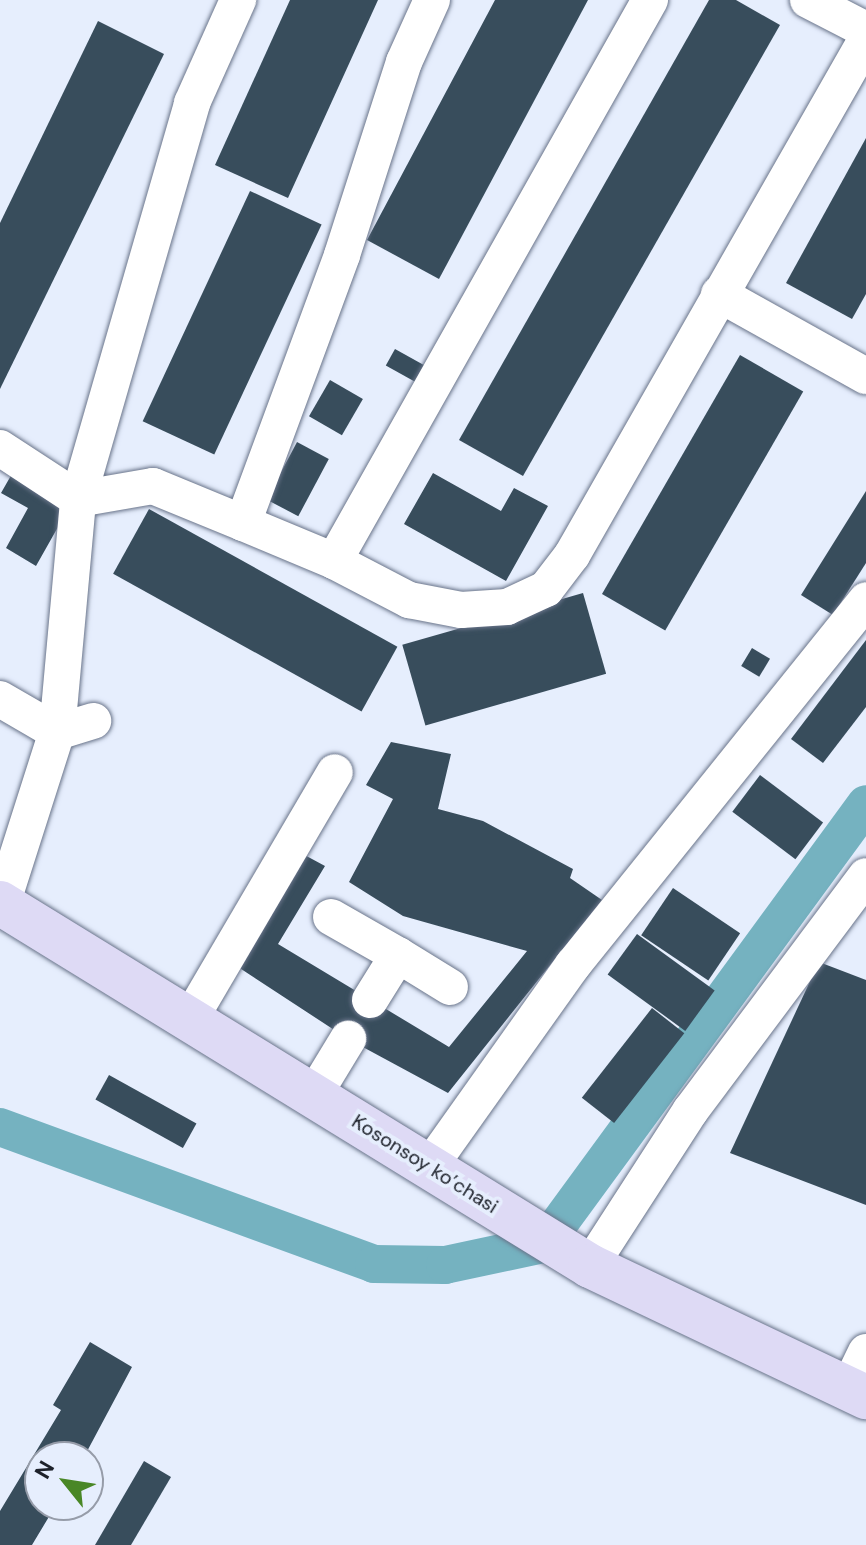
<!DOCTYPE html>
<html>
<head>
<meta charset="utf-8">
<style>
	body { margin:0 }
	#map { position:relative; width:866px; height:1545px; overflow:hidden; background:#e6eefd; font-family:"DM Sans",sans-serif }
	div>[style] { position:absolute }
	.canal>* { height:38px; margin:-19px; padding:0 19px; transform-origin:19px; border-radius:19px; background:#75b2c0 }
	.building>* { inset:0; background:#384d5c; transform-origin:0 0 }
	.roads { filter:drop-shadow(0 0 2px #69748a) drop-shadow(0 0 2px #69748a) }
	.minor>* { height:36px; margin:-18px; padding:0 18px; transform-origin:18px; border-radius:18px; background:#fff }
	.major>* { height:44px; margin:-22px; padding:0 22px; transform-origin:22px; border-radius:22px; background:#dedaf5 }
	span { translate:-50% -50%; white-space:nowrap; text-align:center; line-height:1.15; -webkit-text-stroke:8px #e6eefd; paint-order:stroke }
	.street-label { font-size:20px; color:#1d212a }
	.north { position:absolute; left:24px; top:1441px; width:80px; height:80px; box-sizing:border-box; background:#e6eefd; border:2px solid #969ca9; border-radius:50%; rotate:300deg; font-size:22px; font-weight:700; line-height:32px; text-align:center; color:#1d212a }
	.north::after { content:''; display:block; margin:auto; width:28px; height:36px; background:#498726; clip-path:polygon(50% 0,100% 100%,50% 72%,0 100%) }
</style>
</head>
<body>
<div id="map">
	<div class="canal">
		<i style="left:0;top:1127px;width:398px;rotate:20.1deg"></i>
		<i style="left:374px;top:1264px;width:71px;rotate:0.8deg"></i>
		<i style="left:445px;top:1265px;width:101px;rotate:-12deg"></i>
		<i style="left:544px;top:1244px;width:545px;rotate:-53.8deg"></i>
	</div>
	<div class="building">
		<i style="clip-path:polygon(290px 0,378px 0,288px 198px,215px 165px)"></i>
		<i style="clip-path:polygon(495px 0,588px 0,439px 279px,367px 240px)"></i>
		<i style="clip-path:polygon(709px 0,736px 0,780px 25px,523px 476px,459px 440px)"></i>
		<i style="clip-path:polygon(98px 21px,164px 54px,0 389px,0 223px)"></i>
		<i style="clip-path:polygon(866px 138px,866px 294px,852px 319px,786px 283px)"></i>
		<i style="left:250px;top:191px;width:79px;height:254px;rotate:25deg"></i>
		<i style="left:395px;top:349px;width:37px;height:19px;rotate:29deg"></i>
		<i style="left:740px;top:355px;width:73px;height:276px;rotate:30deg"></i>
		<i style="left:330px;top:380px;width:38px;height:42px;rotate:30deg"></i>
		<i style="left:297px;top:442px;width:36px;height:65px;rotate:28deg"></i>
		<i style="clip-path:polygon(13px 472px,71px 504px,36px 566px,6px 548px,28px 508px,1px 493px)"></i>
		<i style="clip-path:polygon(433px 473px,501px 511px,514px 488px,548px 506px,506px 581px,404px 524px)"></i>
		<i style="clip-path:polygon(866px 491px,866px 563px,833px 615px,801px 595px)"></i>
		<i style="left:149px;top:509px;width:284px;height:74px;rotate:29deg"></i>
		<i style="left:583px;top:593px;width:84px;height:188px;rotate:74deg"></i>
		<i style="clip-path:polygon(866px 640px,866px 707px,823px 763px,791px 739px)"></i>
		<i style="left:752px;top:648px;width:21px;height:21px;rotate:31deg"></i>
		<i style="clip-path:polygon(391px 742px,451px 754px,438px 809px,483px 821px,573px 869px,570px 878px,602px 900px,448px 1093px,348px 1039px,235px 965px,299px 852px,325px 866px,278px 944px,449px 1047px,527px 951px,403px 916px,349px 882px,393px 799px,366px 785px)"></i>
		<i style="left:760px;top:775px;width:79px;height:46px;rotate:37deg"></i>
		<i style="left:673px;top:888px;width:81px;height:57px;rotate:34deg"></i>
		<i style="left:637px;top:934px;width:96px;height:50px;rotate:36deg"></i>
		<i style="clip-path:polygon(819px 962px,866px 980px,866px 1205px,730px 1153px)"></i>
		<i style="left:652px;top:1008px;width:41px;height:114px;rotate:38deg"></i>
		<i style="left:109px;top:1075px;width:100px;height:28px;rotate:29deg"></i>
		<i style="clip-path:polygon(90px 1342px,132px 1367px,84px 1457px,40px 1457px,40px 1505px,56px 1505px,32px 1545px,0 1545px,0 1511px,61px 1410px,53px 1405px)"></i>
		<i style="clip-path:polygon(144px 1461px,171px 1477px,131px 1545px,95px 1545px)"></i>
	</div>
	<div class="roads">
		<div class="minor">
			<i style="left:808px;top:0;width:65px;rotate:27.3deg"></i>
			<i style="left:719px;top:294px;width:168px;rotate:29.2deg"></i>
			<i style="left:0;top:448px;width:93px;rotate:33.2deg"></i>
			<i style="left:78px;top:499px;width:76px;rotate:-9.8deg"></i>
			<i style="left:153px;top:486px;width:97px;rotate:22.3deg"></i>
			<i style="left:243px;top:523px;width:286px;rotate:-69.7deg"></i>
			<i style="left:342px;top:255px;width:203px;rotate:-72.2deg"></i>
			<i style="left:404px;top:62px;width:68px;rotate:-65.7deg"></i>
			<i style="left:243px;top:523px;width:99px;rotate:22.7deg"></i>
			<i style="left:334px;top:561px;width:644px;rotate:-60.61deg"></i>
			<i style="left:334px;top:561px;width:85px;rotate:27.5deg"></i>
			<i style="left:409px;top:600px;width:53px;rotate:10.9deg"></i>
			<i style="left:461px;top:610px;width:46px;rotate:-3.7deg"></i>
			<i style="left:507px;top:607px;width:43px;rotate:-24.8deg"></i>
			<i style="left:546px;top:589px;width:43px;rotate:-52.6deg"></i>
			<i style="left:572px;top:555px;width:593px;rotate:-60.28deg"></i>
			<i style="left:0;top:699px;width:66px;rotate:30.1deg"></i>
			<i style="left:57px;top:732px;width:38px;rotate:-17deg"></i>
			<i style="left:2px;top:904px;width:181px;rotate:-72.3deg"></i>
			<i style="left:57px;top:732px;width:234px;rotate:-84.8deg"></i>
			<i style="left:78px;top:499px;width:412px;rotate:-73.9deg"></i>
			<i style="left:192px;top:103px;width:113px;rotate:-65.9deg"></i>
			<i style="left:331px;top:917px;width:77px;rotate:29.6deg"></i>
			<i style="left:398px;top:955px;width:53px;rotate:121.9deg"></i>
			<i style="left:398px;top:955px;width:61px;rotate:31.6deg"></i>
			<i style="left:190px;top:1019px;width:286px;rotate:-59.6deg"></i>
			<i style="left:314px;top:1095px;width:66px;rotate:-58.7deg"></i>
			<i style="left:430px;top:1166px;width:247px;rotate:-54.6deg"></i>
			<i style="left:573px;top:965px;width:468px;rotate:-51.2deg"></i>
			<i style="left:590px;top:1266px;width:186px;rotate:-57.1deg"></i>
			<i style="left:691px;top:1110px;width:292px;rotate:-53.2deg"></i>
			<i style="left:848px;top:1389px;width:41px;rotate:-64.1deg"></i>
		</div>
		<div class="major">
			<i style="left:0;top:903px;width:693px;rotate:31.6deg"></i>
			<i style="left:590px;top:1266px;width:306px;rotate:25.4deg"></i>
		</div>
	</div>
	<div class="street-label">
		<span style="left:425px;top:1164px;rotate:32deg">Kosonsoy ko’chasi</span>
	</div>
	<div class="north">N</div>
</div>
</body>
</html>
